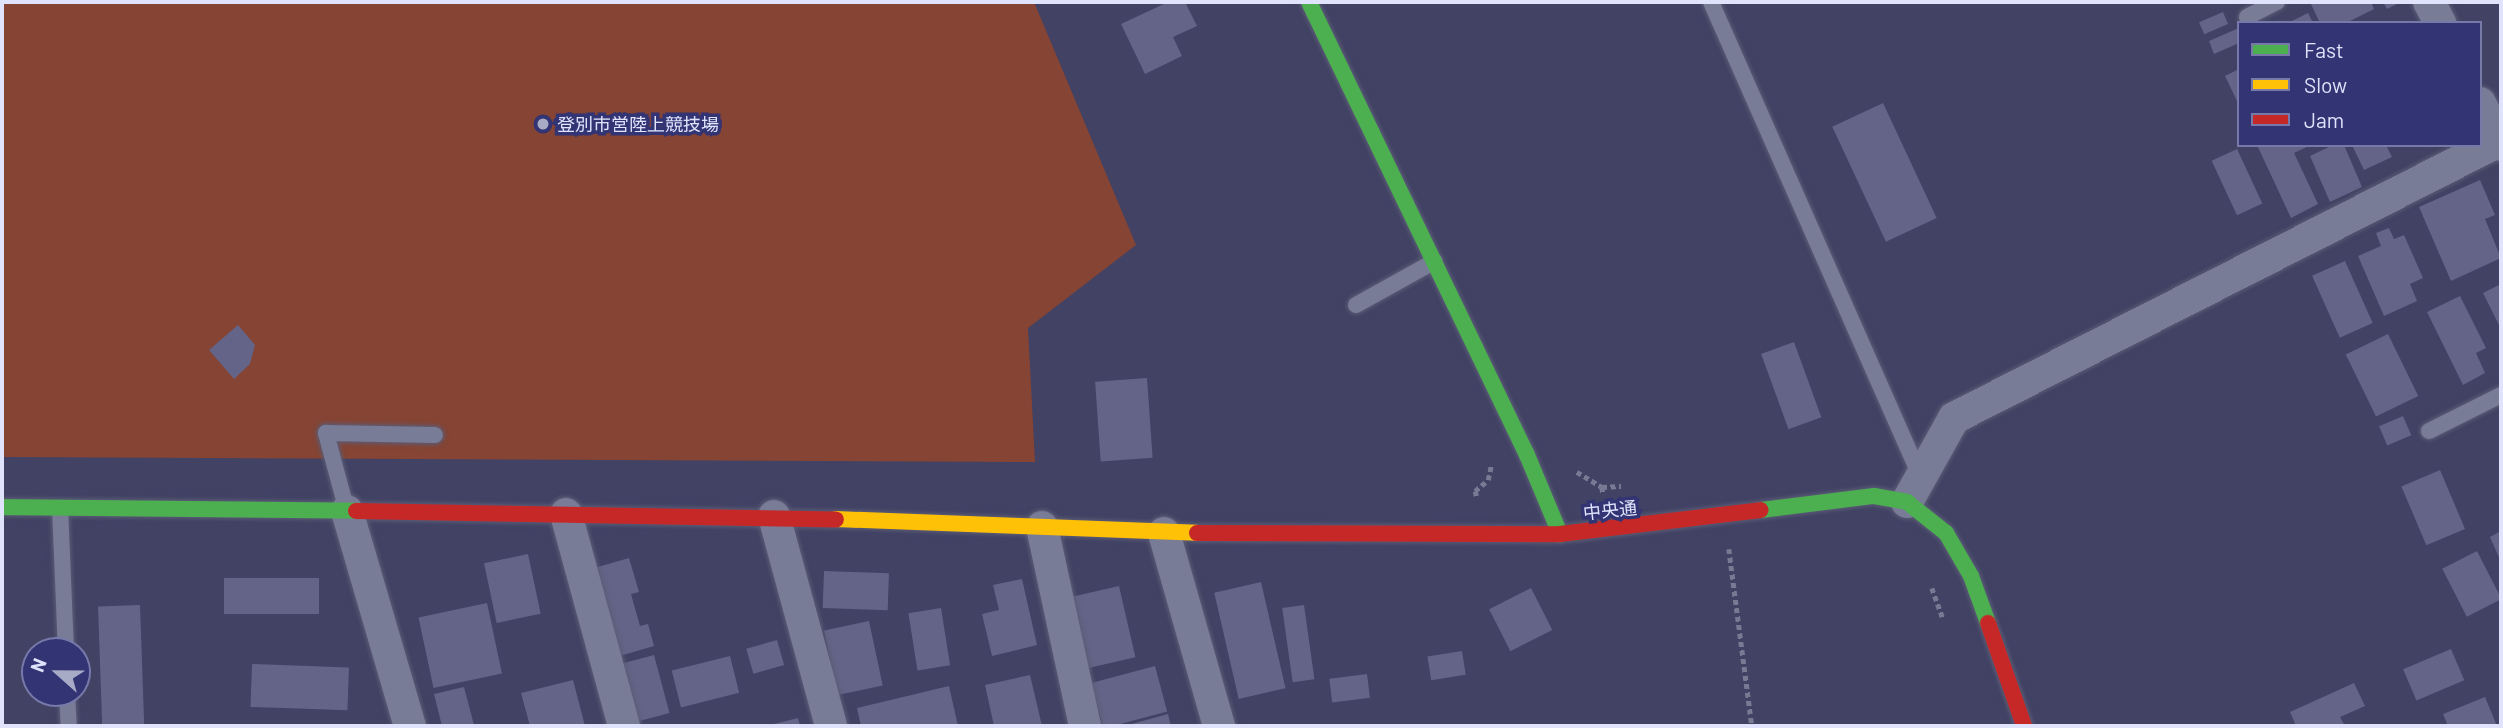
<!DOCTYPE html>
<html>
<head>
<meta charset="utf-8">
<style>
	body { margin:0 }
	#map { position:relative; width:2503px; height:728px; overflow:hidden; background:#414264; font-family:Barlow,"Noto Sans JP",sans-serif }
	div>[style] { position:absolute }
	.green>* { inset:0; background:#854434 }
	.building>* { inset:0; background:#636487; transform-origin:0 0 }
	.path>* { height:4.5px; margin-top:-2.25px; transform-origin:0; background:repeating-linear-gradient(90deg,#787a93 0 5px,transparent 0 8.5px) }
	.roads { filter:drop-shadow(0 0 2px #5b5c76) drop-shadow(0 0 2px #5b5c76) }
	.lane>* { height:16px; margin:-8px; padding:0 8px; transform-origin:8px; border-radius:8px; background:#797c97 }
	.street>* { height:32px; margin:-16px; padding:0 16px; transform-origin:16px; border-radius:16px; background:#797c97 }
	.fast>* { height:16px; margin:-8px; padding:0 8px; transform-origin:8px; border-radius:8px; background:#4caf50 }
	.slow>* { height:16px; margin:-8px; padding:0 8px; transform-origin:8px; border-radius:8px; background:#ffc107 }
	.jam>* { height:16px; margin:-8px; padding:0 8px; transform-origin:8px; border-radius:8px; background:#c62828 }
	.dots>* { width:19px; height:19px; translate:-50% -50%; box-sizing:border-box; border:4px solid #323473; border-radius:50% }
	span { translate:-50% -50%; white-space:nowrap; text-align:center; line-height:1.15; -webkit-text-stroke:7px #323473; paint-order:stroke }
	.poi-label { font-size:18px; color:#dfe3fb }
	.left { translate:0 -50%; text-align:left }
	.street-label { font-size:18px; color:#dfe3fb }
	.frame { position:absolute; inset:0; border:4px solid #dfe3fb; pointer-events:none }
	.legend { position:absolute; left:2237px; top:21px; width:245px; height:126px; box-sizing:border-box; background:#323473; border:2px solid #777aa9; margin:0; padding:9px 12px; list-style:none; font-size:21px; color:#dfe3fb }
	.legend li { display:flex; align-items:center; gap:14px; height:35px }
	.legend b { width:35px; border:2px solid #777aa9 }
	.north { position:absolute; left:21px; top:637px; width:70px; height:70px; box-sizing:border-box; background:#323473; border:2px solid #777aa9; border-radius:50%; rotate:291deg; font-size:19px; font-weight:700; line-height:28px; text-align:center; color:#dfe3fb }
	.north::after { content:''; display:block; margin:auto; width:24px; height:32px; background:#a8abc6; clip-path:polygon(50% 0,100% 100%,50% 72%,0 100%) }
</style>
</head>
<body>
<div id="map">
	<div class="green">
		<i style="clip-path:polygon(2px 2px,1034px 2px,1136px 245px,1028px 328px,1035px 462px,2px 457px)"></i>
	</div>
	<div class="building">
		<i style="clip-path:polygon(1168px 2px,1185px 2px,1197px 26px,1173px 37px,1182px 56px,1145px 74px,1121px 24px)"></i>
		<i style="clip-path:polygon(2310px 2px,2371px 2px,2374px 9px,2346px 23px,2320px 23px)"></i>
		<i style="clip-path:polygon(2383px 2px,2401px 2px,2387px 9px)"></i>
		<i style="left:2223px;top:12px;width:13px;height:26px;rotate:67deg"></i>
		<i style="clip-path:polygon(2308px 13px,2313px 23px,2288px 23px)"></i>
		<i style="clip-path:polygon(2239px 28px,2239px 43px,2214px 54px,2209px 41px)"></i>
		<i style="clip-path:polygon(2239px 69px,2239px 105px,2225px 76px)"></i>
		<i style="left:1883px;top:103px;width:127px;height:56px;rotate:65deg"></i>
		<i style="clip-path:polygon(2257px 145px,2311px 145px,2294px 153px,2318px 204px,2291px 218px)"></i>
		<i style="clip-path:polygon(2333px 145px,2344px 145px,2362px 187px,2330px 202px,2310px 156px)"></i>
		<i style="clip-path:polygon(2352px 145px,2386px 145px,2392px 157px,2364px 170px)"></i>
		<i style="left:2237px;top:149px;width:60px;height:28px;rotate:65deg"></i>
		<i style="clip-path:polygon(2480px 180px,2495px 215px,2485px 219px,2501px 258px,2451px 281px,2419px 207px)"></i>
		<i style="clip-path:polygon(2389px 228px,2394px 239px,2404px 235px,2423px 278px,2410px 284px,2417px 301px,2384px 316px,2358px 256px,2381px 246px,2376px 233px)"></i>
		<i style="left:2345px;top:261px;width:68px;height:36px;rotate:66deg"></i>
		<i style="clip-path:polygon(2501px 284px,2501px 329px,2483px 293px)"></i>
		<i style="clip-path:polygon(2460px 296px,2486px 348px,2476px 353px,2485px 373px,2463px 385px,2427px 312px)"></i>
		<i style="clip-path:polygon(238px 325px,255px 345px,250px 364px,234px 379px,209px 350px)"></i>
		<i style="left:2388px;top:334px;width:69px;height:47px;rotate:64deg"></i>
		<i style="left:1794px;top:342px;width:80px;height:35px;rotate:70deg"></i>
		<i style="left:1147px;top:378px;width:80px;height:52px;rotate:86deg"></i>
		<i style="left:2403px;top:416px;width:21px;height:26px;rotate:67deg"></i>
		<i style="left:2440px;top:470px;width:64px;height:42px;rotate:67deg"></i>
		<i style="clip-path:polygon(2501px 531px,2501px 562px,2490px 537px)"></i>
		<i style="left:2477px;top:551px;width:54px;height:39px;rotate:63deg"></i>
		<i style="left:528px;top:554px;width:61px;height:45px;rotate:78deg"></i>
		<i style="clip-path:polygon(629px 558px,639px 592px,631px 594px,640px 626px,648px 624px,654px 646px,616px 657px,591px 569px)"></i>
		<i style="left:824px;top:571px;width:65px;height:37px;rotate:2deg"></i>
		<i style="left:319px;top:578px;width:36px;height:95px;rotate:90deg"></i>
		<i style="clip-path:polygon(1022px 579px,1037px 645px,992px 656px,982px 614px,999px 610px,993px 585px)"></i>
		<i style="left:1261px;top:582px;width:109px;height:48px;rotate:77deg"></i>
		<i style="left:1119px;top:586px;width:73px;height:48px;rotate:77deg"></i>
		<i style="left:1531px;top:588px;width:47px;height:47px;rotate:63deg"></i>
		<i style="left:487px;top:603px;width:72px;height:70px;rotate:78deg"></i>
		<i style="left:140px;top:605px;width:121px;height:42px;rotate:88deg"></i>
		<i style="left:1304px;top:605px;width:75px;height:22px;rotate:82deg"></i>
		<i style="left:941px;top:608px;width:58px;height:33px;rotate:81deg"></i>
		<i style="left:869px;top:621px;width:66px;height:46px;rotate:78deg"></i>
		<i style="left:777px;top:640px;width:26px;height:32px;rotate:74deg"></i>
		<i style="left:2451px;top:649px;width:34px;height:52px;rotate:67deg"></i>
		<i style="left:1462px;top:651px;width:24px;height:35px;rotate:81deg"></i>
		<i style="left:654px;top:655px;width:60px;height:37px;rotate:75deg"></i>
		<i style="left:730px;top:656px;width:38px;height:60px;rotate:76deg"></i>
		<i style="left:252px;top:664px;width:97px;height:43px;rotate:2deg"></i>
		<i style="left:1155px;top:666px;width:47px;height:66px;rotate:75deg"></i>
		<i style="left:1367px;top:674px;width:24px;height:38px;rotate:83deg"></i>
		<i style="clip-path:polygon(1030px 675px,1042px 726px,994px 726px,985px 685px)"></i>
		<i style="clip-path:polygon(573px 680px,585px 726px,530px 726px,521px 693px)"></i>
		<i style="clip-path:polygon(2354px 683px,2365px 706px,2340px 717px,2345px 726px,2296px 726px,2290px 712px)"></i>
		<i style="clip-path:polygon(949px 686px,958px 726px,861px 726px,857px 708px)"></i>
		<i style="clip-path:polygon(464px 687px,474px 725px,442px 726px,434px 694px)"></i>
		<i style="clip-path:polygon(2485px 697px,2497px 726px,2448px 726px,2443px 714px)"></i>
		<i style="clip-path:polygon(1168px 714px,1171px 726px,1128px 726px,1128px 725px)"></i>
		<i style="clip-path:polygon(798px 718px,800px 726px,770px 726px,770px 725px)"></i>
	</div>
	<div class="path">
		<i style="left:1577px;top:472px;width:29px;rotate:31deg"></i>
		<i style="left:1602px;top:487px;width:7px;rotate:82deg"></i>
		<i style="left:1602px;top:487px;width:19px;rotate:-3deg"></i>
		<i style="left:1476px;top:496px;width:5px;rotate:-101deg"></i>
		<i style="left:1475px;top:491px;width:17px;rotate:-40deg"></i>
		<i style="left:1488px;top:480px;width:14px;rotate:-78deg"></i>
		<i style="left:1729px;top:549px;width:178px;rotate:82.6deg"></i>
		<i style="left:1932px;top:588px;width:33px;rotate:70deg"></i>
	</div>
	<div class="roads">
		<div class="lane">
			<i style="left:1711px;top:2px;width:520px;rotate:66.19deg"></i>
			<i style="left:2247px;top:17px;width:34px;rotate:-27deg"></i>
			<i style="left:1356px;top:305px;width:90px;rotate:-29.1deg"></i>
			<i style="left:2429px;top:431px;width:80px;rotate:-26.6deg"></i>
			<i style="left:60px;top:508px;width:143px;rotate:87.6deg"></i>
			<i style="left:347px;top:511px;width:81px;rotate:-105.1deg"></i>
			<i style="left:326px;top:433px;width:109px;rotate:1.1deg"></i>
			<i style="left:67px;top:693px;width:33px;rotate:87deg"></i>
		</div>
		<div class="street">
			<i style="left:2429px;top:2px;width:24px;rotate:62deg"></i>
			<i style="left:2480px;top:103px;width:47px;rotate:63.4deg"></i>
			<i style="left:1907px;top:502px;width:96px;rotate:-60.8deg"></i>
			<i style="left:1954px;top:418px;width:611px;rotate:-26.94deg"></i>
			<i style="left:347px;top:511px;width:224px;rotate:73.7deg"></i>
			<i style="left:566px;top:514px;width:220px;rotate:74.7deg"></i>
			<i style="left:774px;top:516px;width:218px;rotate:74.8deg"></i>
			<i style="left:1042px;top:527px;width:204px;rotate:77.8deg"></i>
			<i style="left:1164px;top:533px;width:201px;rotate:74.1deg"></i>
		</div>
		<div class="fast">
			<i style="left:1309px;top:2px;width:503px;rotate:64.3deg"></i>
			<i style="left:1527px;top:455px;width:86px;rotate:67.3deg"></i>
			<i style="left:2px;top:507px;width:354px;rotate:0.6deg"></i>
			<i style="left:1761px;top:510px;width:114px;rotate:-7.1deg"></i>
			<i style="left:1874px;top:496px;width:34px;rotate:10deg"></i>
			<i style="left:1907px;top:502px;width:50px;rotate:38.5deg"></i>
			<i style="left:1946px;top:533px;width:50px;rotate:59.8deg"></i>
			<i style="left:1971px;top:576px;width:50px;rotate:70.1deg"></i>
		</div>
		<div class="slow">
			<i style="left:836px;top:519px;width:361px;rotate:2.2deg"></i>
		</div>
		<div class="jam">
			<i style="left:356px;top:511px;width:480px;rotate:1deg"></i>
			<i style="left:1197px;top:533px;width:363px;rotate:0.2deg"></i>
			<i style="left:1560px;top:534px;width:202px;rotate:-6.8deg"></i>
			<i style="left:1988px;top:623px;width:109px;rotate:70.7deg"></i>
		</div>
	</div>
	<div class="dots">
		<i style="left:543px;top:124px;background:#a8abc6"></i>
	</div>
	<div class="poi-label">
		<span class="left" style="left:557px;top:124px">登別市営陸上競技場</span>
	</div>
	<div class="street-label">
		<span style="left:1610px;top:510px;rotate:-6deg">中央通</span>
	</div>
	<div class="frame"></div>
	<ul class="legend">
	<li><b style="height:9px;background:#4caf50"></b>Fast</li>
	<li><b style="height:9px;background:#ffc107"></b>Slow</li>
	<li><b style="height:9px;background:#c62828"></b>Jam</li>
	</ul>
	<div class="north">N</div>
</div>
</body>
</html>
